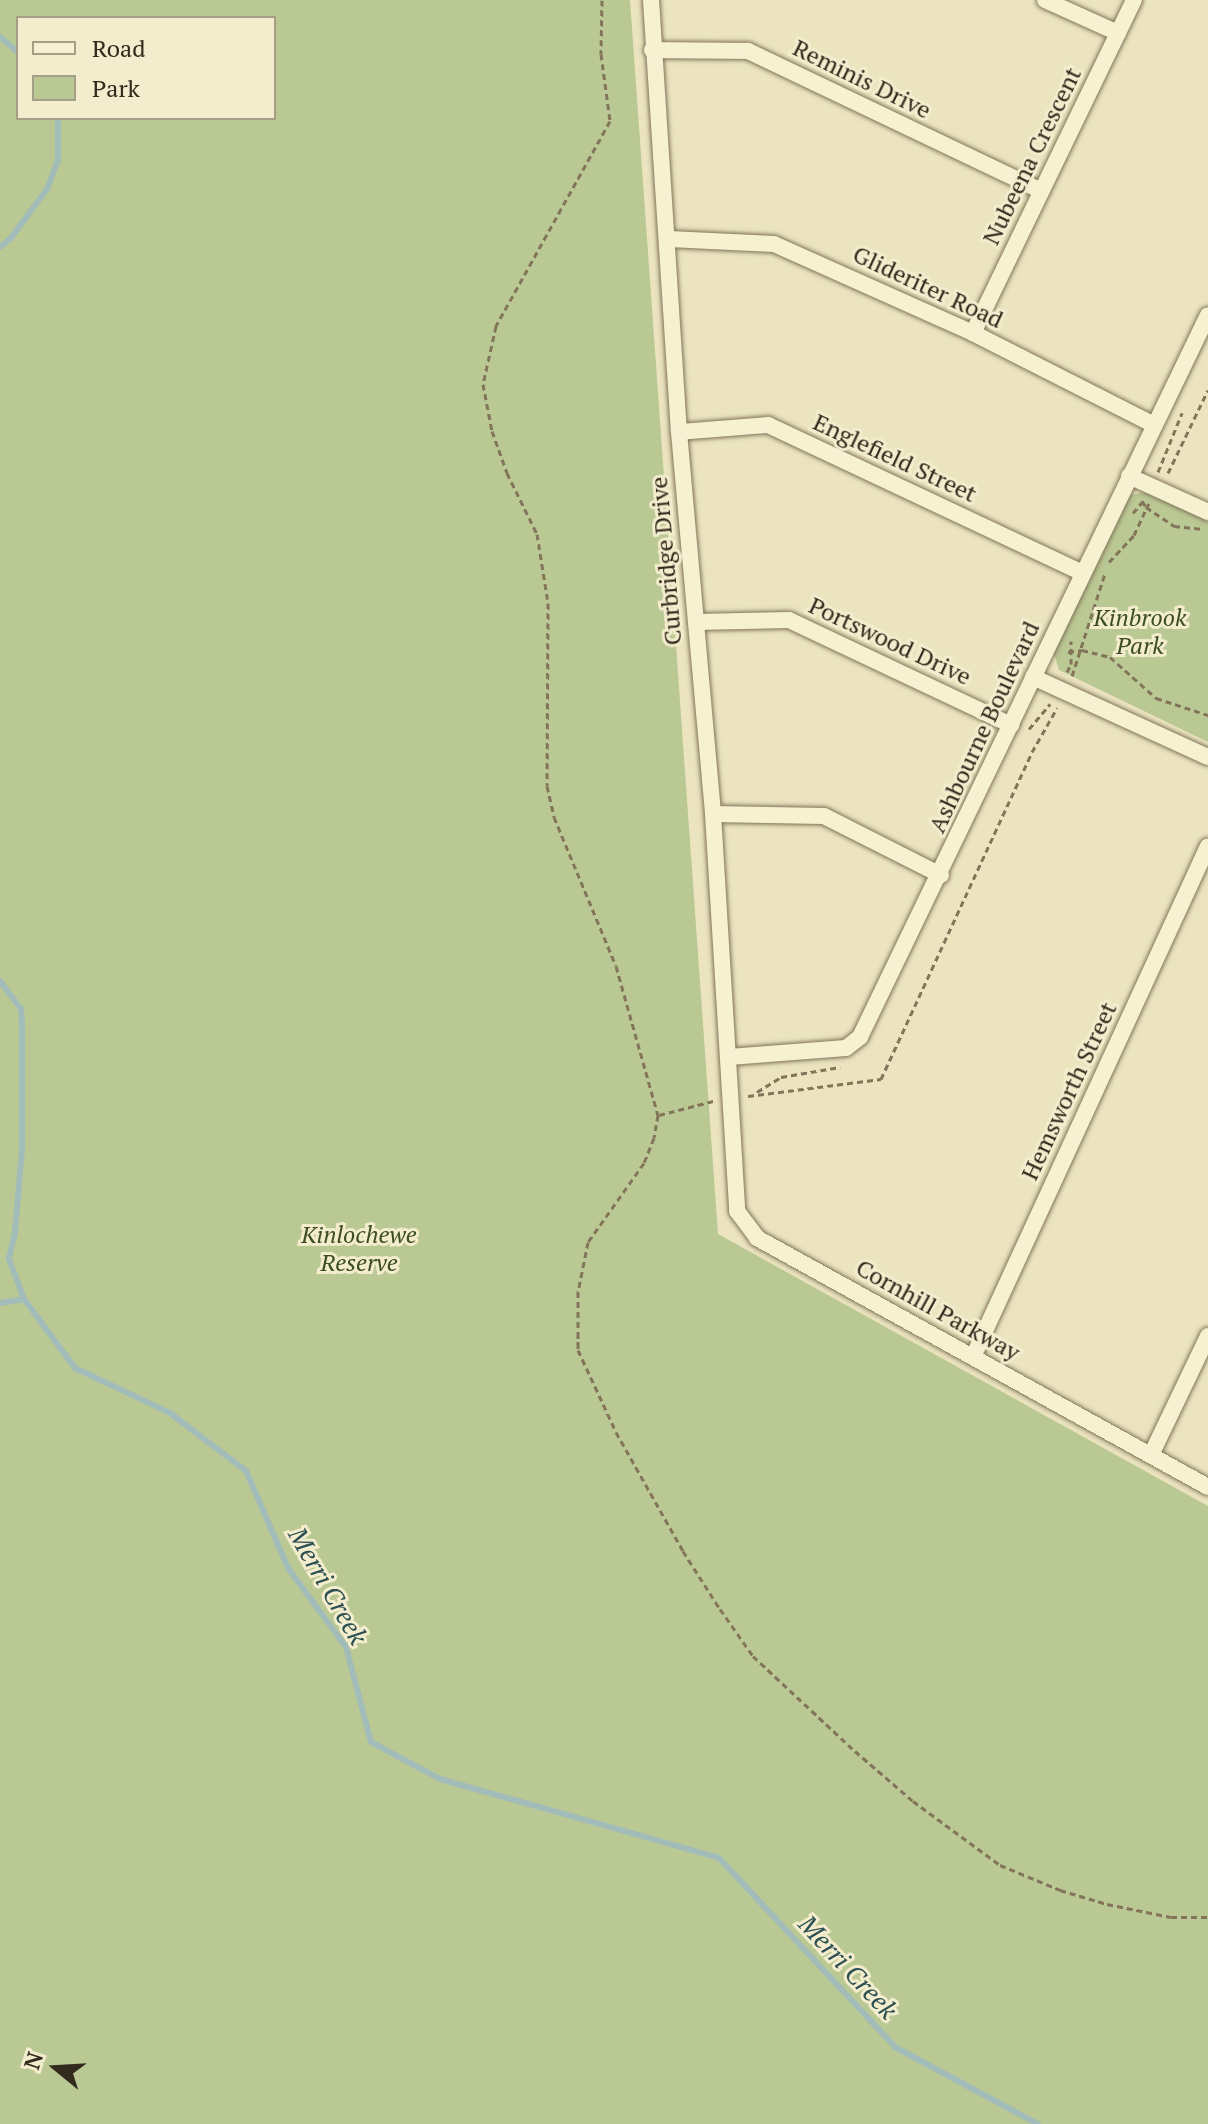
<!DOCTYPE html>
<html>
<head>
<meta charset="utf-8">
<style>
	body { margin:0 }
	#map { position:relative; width:1208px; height:2124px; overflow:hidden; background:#ebe4bf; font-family:"PT Serif",serif }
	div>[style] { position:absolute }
	.green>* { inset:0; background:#bac894 }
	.stream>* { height:6px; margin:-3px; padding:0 3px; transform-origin:3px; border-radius:3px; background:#a2bdb9 }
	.path>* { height:3px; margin-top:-1.5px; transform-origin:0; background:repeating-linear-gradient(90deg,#827559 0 6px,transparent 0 10px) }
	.roads { filter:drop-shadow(0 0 2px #827559) drop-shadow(0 0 2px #827559) }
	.minor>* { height:16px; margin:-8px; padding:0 8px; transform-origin:8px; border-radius:8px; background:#f6f1d1 }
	span { translate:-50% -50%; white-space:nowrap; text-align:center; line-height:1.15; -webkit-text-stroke:6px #f3edce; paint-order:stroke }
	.street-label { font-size:24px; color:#322a1c }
	.park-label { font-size:24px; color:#3d4e24; font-style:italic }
	.water-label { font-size:26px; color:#2c4f51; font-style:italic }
	.legend { position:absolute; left:16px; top:16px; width:260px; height:104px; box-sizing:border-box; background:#f3edce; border:2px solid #a69f87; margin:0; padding:10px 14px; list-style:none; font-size:24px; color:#322a1c }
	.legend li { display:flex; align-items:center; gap:16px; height:40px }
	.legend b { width:40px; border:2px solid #a69f87 }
	.north { position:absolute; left:16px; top:2028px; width:80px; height:80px; -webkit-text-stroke:6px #f3edce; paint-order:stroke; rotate:288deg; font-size:22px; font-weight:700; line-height:32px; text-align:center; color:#322a1c }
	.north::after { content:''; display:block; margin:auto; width:28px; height:36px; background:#322a1c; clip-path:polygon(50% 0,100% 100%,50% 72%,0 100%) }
</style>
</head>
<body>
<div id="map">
	<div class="green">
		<i style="clip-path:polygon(evenodd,0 0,630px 0,718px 1234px,1208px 1506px,1208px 2124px,0 2124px,0 0,18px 18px,274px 18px,274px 118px,18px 118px,18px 18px)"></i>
		<i style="clip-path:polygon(1147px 492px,1208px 521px,1208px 742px,1059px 670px,1054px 653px,1129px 495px)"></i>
	</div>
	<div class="stream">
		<i style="left:0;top:37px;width:23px;rotate:40deg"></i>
		<i style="left:0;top:247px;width:14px;rotate:-39deg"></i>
		<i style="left:11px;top:238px;width:61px;rotate:-53.7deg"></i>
		<i style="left:47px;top:189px;width:30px;rotate:-69deg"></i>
		<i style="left:58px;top:161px;width:43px;rotate:-90deg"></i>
		<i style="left:0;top:981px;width:35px;rotate:53deg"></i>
		<i style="left:21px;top:1009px;width:14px;rotate:86deg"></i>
		<i style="left:22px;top:1023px;width:127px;rotate:90deg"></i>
		<i style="left:22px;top:1150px;width:82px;rotate:94.9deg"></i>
		<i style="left:15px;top:1232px;width:28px;rotate:103deg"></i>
		<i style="left:9px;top:1259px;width:43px;rotate:69.4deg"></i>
		<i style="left:24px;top:1299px;width:86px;rotate:53.5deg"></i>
		<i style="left:75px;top:1368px;width:105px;rotate:25.3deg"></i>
		<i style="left:170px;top:1413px;width:96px;rotate:37.3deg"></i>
		<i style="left:246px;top:1471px;width:106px;rotate:66.6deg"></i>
		<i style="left:288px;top:1568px;width:98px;rotate:53.7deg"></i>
		<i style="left:346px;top:1647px;width:98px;rotate:75.3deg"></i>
		<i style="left:371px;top:1742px;width:78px;rotate:28.2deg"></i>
		<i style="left:440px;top:1779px;width:290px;rotate:15.8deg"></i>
		<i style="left:719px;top:1858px;width:258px;rotate:47deg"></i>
		<i style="left:895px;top:2047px;width:162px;rotate:28.3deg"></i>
		<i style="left:0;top:1303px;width:24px;rotate:-9deg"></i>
	</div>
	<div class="path">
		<i style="left:602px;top:0;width:54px;rotate:91.1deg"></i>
		<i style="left:601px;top:54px;width:68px;rotate:82.3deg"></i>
		<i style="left:610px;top:121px;width:235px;rotate:119.1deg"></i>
		<i style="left:496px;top:326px;width:59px;rotate:102.6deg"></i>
		<i style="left:483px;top:384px;width:48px;rotate:79.2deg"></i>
		<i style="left:492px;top:431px;width:45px;rotate:70.3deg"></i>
		<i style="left:507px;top:473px;width:68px;rotate:63.8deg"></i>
		<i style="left:537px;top:534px;width:70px;rotate:80.9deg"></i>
		<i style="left:548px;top:603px;width:183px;rotate:90.3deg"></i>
		<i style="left:547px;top:786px;width:32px;rotate:77deg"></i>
		<i style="left:554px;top:817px;width:161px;rotate:67.4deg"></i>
		<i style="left:616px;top:966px;width:155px;rotate:74.3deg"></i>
		<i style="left:658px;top:1115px;width:23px;rotate:100deg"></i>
		<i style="left:654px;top:1138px;width:27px;rotate:112deg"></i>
		<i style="left:644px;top:1163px;width:97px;rotate:125.3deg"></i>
		<i style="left:588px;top:1242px;width:51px;rotate:101.3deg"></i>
		<i style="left:578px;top:1292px;width:58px;rotate:90deg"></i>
		<i style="left:578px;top:1350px;width:90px;rotate:65.1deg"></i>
		<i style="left:616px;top:1432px;width:137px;rotate:60.6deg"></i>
		<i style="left:683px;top:1551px;width:69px;rotate:57.5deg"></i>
		<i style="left:720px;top:1609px;width:57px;rotate:54.9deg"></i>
		<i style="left:753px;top:1656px;width:139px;rotate:43deg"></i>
		<i style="left:855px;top:1751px;width:77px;rotate:40.8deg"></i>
		<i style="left:913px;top:1801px;width:108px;rotate:36.3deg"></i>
		<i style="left:1000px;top:1865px;width:65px;rotate:22.6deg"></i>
		<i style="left:1060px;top:1890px;width:49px;rotate:16.6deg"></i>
		<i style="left:1107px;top:1904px;width:65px;rotate:11.5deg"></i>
		<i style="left:1171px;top:1917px;width:37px"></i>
		<i style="left:1158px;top:472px;width:64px;rotate:-67.9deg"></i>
		<i style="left:1168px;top:473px;width:92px;rotate:-64.3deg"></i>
		<i style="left:1142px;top:501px;width:7px;rotate:56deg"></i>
		<i style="left:1146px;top:507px;width:34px;rotate:34deg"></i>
		<i style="left:1174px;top:526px;width:27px;rotate:6deg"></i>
		<i style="left:1133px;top:513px;width:17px;rotate:-50deg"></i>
		<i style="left:1109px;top:562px;width:37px;rotate:-47deg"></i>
		<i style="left:1134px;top:535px;width:35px;rotate:-65deg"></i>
		<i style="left:1068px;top:652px;width:14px;rotate:-8deg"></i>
		<i style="left:1082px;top:650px;width:29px;rotate:14deg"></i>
		<i style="left:1110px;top:657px;width:62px;rotate:41.7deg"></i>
		<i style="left:1156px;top:698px;width:55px;rotate:18.1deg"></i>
		<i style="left:1067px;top:672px;width:9px;rotate:-63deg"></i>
		<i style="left:1071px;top:664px;width:23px;rotate:-90deg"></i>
		<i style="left:1072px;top:676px;width:108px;rotate:-72.2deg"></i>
		<i style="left:1029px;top:729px;width:33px;rotate:-50deg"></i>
		<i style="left:757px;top:1092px;width:28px;rotate:-32deg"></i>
		<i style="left:781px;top:1077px;width:60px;rotate:-9.6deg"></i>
		<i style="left:748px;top:1096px;width:134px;rotate:-7.3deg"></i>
		<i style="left:881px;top:1079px;width:360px;rotate:-65.2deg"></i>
		<i style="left:1032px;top:752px;width:51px;rotate:-60.4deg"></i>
		<i style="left:659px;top:1115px;width:56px;rotate:-14.5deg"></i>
	</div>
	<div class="roads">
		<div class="minor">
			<i style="left:651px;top:0;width:433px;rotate:86.3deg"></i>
			<i style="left:679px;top:432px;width:384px;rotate:84.9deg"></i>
			<i style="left:713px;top:814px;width:398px;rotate:86.5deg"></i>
			<i style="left:737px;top:1211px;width:34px;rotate:53deg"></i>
			<i style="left:757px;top:1238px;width:515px;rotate:28.9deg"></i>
			<i style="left:1045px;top:0;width:80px;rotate:24.3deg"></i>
			<i style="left:652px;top:50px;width:96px;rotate:0.6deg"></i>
			<i style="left:748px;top:51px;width:325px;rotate:25.5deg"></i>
			<i style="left:669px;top:239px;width:105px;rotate:2.7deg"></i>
			<i style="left:774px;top:244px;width:218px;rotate:24.1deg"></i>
			<i style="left:973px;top:333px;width:203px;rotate:26.9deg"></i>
			<i style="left:973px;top:333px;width:370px;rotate:-64.2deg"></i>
			<i style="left:679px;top:432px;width:89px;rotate:-4.5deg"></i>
			<i style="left:768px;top:425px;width:348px;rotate:25.2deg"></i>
			<i style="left:1129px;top:476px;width:87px;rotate:24.5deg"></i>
			<i style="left:696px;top:622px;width:93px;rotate:-1.2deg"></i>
			<i style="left:789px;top:620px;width:246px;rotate:25.3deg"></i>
			<i style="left:1033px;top:677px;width:192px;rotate:24.6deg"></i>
			<i style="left:713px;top:814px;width:111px;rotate:1deg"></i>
			<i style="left:824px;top:816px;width:131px;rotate:26.8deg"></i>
			<i style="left:729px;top:1057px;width:117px;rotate:-4.4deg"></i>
			<i style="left:846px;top:1048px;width:18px;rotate:-38deg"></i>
			<i style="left:860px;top:1037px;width:801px;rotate:-64.27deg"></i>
			<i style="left:973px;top:1357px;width:562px;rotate:-65.3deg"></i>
			<i style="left:1151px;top:1455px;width:132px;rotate:-64.4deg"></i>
		</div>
	</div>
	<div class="street-label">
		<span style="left:862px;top:79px;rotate:26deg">Reminis Drive</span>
		<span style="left:1032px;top:156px;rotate:-64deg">Nubeena Crescent</span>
		<span style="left:928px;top:287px;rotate:25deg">Glideriter Road</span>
		<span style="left:895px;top:458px;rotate:25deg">Englefield Street</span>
		<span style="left:666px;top:561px;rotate:-95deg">Curbridge Drive</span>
		<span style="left:890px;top:641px;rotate:25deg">Portswood Drive</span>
		<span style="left:984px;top:727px;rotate:-65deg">Ashbourne Boulevard</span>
		<span style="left:1069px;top:1091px;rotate:-65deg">Hemsworth Street</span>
		<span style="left:938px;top:1310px;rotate:29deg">Cornhill Parkway</span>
	</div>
	<div class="park-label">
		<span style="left:1140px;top:632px">Kinbrook<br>Park</span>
		<span style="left:359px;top:1249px">Kinlochewe<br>Reserve</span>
	</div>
	<div class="water-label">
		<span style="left:328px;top:1586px;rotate:60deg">Merri Creek</span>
		<span style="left:848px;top:1967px;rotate:47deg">Merri Creek</span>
	</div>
	<ul class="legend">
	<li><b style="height:10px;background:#f6f1d1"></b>Road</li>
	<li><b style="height:22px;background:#bac894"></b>Park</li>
	</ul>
	<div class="north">N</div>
</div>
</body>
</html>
